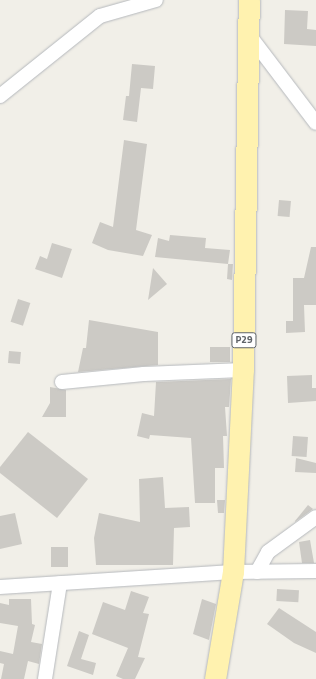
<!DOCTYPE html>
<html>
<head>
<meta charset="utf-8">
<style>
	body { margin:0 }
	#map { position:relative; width:316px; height:679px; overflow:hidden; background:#f1efe8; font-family:"Titillium Web",sans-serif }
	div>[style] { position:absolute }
	.building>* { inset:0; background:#cccac5; transform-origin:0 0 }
	.roads { filter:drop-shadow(0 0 1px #b5b8bc) drop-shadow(0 0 1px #b5b8bc) }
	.minor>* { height:14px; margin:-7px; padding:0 7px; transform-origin:7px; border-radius:7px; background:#fff }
	.primary>* { height:21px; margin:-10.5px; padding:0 10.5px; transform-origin:10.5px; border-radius:10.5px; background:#fff2af }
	span { translate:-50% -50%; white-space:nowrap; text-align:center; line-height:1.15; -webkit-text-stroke:3px #fff; paint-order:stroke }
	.shield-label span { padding:1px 3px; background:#fff; border:1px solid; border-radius:3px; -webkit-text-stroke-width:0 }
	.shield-label { font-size:10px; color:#5f6368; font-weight:700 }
</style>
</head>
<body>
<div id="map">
	<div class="building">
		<i style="clip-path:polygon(285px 10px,308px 11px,307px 29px,316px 30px,316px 46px,284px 44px)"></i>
		<i style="clip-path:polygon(132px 64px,155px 66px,153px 89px,141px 88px,137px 122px,123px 120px,126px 96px,129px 96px)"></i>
		<i style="clip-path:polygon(124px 140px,147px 144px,136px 230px,152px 235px,143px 256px,108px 250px,92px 243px,100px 222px,113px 227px)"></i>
		<i style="left:279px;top:200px;width:12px;height:16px;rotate:5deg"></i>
		<i style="clip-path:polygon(170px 235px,206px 238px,205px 248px,230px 250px,228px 264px,233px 264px,232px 280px,227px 279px,228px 264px,155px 257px,158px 238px,169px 241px)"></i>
		<i style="clip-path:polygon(52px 243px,72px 249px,62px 278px,35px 269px,40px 256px,47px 259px)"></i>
		<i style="clip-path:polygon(311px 247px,316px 247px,316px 305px,304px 305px,305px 332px,286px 333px,286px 321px,293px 321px,293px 278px,304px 278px)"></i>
		<i style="clip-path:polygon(153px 268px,167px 284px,148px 300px)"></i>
		<i style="left:18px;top:299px;width:13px;height:24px;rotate:18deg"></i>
		<i style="clip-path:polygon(89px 320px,158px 332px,158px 365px,78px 372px,83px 348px,86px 348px)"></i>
		<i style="left:230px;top:347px;width:15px;height:20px;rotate:90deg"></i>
		<i style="left:9px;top:351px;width:12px;height:12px;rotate:5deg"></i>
		<i style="clip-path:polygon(312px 375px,312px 388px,316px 388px,316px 401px,288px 403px,287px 376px)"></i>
		<i style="clip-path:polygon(231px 379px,229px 407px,225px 407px,227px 436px,223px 436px,224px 468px,215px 468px,215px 503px,195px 503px,191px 438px,150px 435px,149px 439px,137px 436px,142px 413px,154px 416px,156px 382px)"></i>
		<i style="clip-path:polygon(50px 387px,66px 390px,66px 417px,42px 417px,50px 403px)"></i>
		<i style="clip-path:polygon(28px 432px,88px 479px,57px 518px,0 473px,0 467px)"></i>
		<i style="left:293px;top:436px;width:15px;height:20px;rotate:4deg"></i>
		<i style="clip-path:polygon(296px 458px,316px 463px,316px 473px,295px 472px)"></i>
		<i style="clip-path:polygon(163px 477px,165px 508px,189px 507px,190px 527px,174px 528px,173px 565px,96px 565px,94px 538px,99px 513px,140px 522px,139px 479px)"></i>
		<i style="clip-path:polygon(217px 500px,225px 500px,224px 513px,218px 513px)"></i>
		<i style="clip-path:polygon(308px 505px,313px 509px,295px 522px,295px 521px)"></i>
		<i style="clip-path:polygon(15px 513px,22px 544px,0 549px,0 516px)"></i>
		<i style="clip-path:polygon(310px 540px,314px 563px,302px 563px,299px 542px)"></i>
		<i style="left:51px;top:547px;width:17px;height:20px"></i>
		<i style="left:277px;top:589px;width:22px;height:12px;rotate:3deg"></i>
		<i style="clip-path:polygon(131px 591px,149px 597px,143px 613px,149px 614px,138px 657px,145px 658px,135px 679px,123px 679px,116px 676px,128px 648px,92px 634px,103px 602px,125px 610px)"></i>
		<i style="clip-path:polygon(9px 599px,31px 599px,32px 624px,35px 625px,31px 642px,42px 644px,39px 664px,28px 661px,24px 679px,1px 679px,4px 664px,0 663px,0 651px,13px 654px,18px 626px,0 623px,0 603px,9px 605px)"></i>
		<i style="clip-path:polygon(202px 599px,216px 604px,209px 640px,193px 634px)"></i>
		<i style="clip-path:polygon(279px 608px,316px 632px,316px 653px,294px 643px,267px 624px)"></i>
		<i style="clip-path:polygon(79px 631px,89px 635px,81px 659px,96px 663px,93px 675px,67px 666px)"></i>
	</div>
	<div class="roads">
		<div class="minor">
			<i style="left:250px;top:36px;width:109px;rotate:52.8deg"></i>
			<i style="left:0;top:96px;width:128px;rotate:-38.7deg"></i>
			<i style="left:100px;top:16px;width:58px;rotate:-15.9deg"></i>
			<i style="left:62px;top:382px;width:82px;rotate:-5.6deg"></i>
			<i style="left:144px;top:374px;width:99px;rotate:-2.3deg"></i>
			<i style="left:257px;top:572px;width:23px;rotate:-61deg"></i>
			<i style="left:268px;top:552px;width:59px;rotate:-36.1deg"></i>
			<i style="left:0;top:587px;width:233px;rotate:-3.7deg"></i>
			<i style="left:233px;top:572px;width:83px;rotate:-0.7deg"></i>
			<i style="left:45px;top:679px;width:97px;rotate:-81.1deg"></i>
		</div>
		<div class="primary">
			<i style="left:215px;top:679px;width:109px;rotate:-80.5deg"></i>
			<i style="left:233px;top:572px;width:202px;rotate:-87.2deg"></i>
			<i style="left:243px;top:370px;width:370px;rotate:-89.1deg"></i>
		</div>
	</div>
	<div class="shield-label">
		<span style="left:244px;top:340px">P29</span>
	</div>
</div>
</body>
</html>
